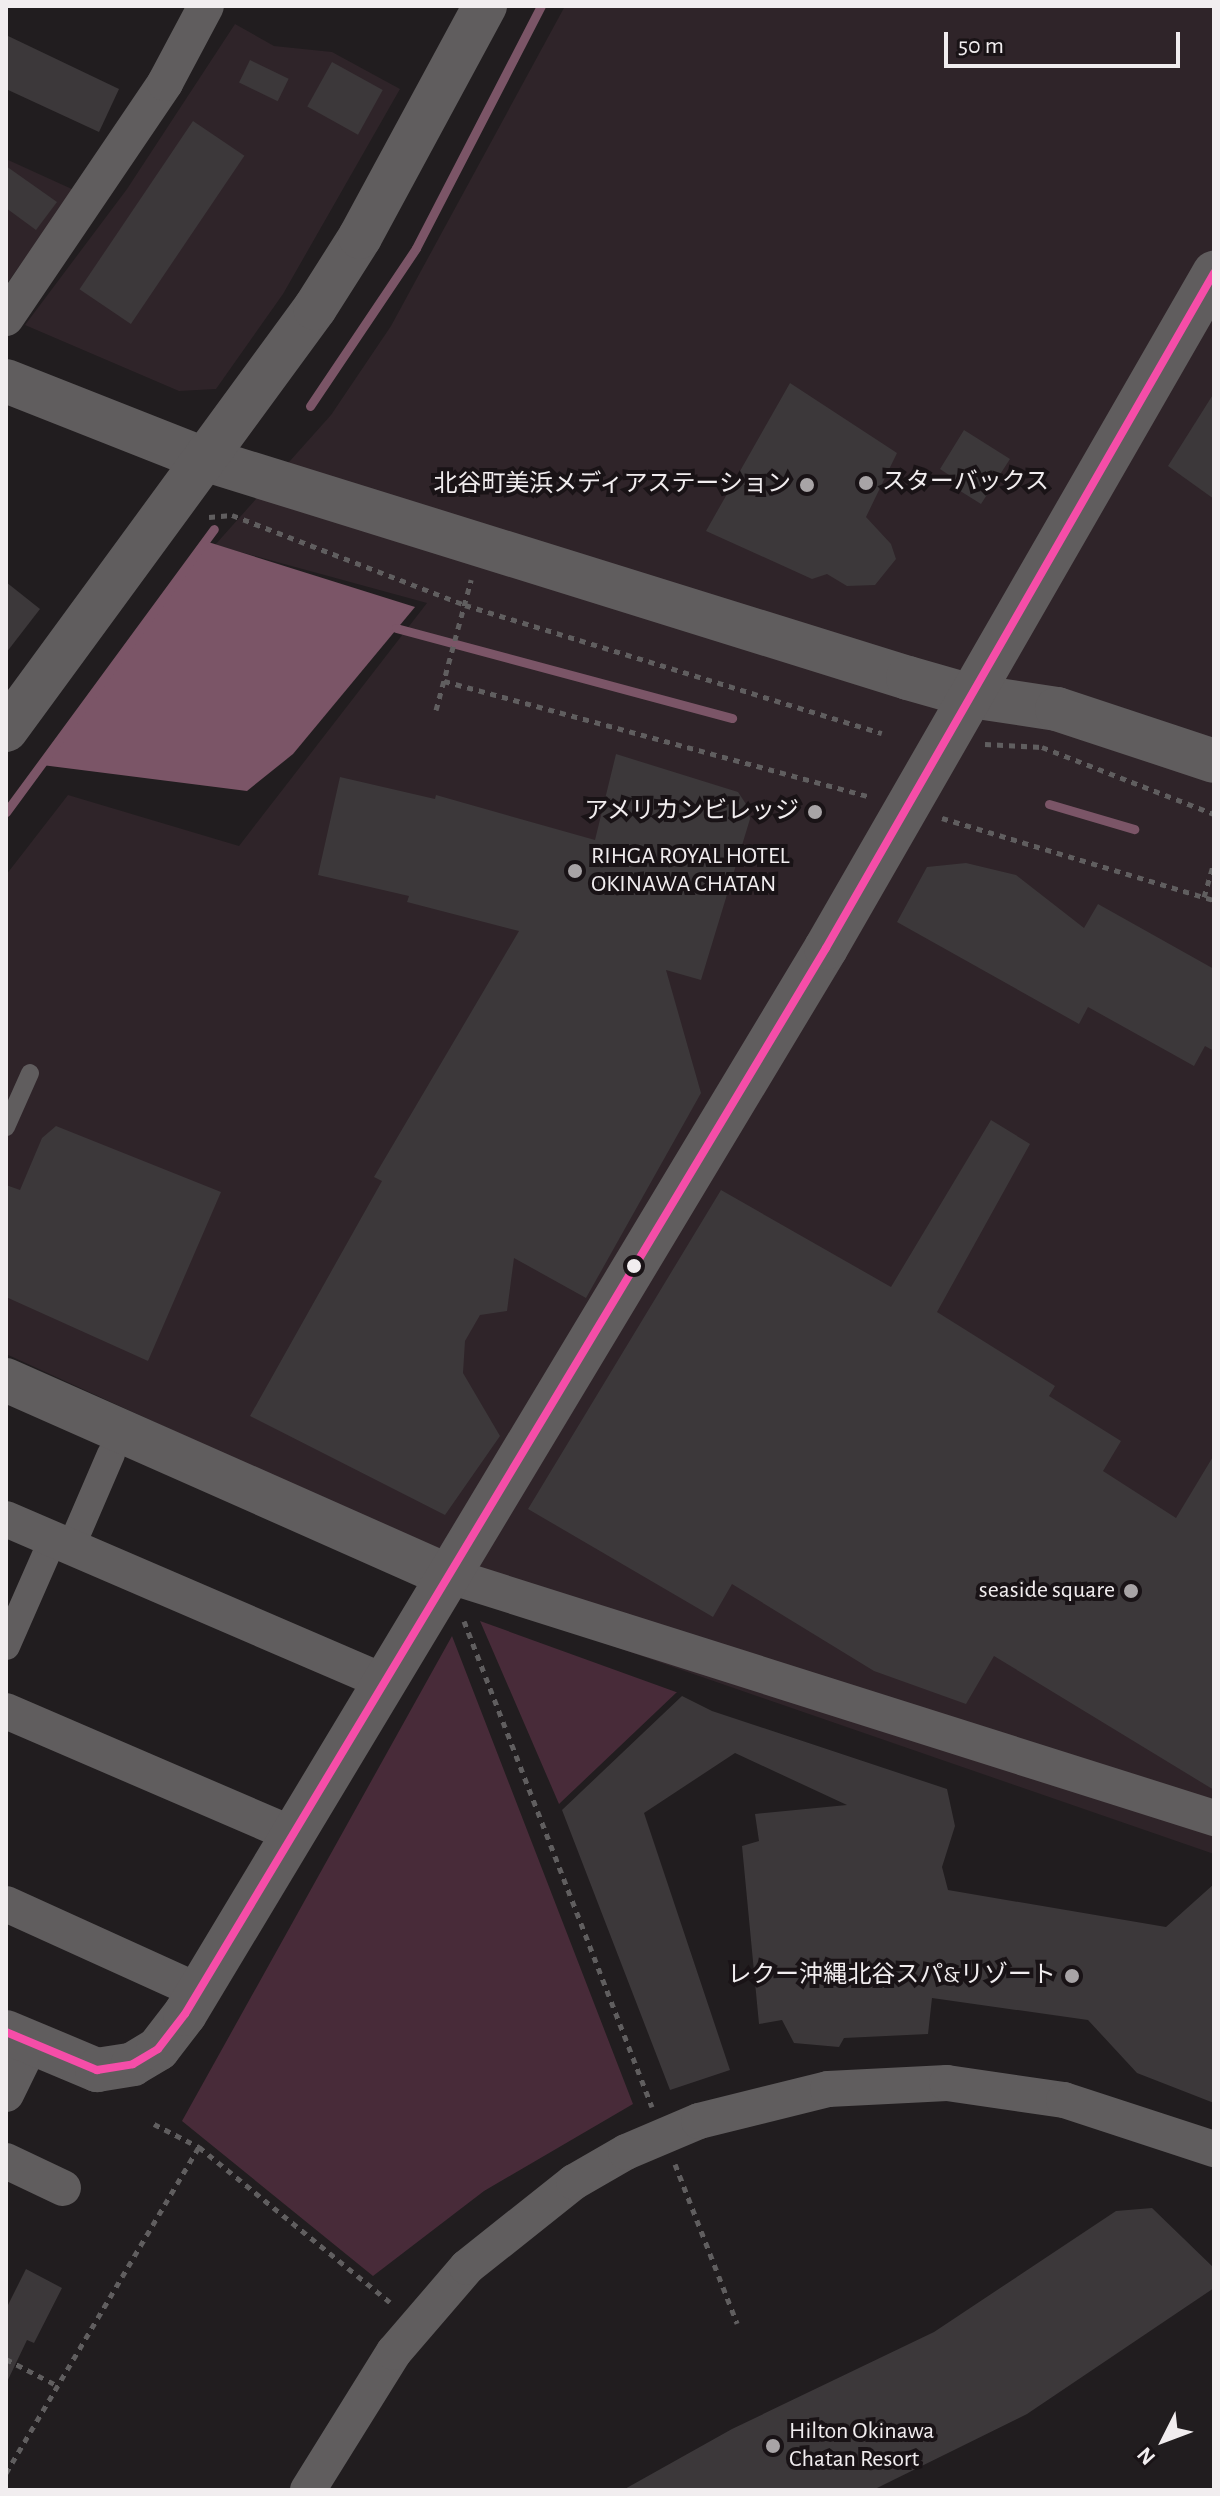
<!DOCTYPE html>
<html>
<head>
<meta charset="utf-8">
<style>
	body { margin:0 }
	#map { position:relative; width:1220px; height:2496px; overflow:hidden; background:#211d1f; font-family:"Alegreya Sans","Noto Sans JP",sans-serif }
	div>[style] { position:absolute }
	.built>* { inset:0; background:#2f2429 }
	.green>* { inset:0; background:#482b39 }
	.water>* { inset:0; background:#7b5567 }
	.stream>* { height:9px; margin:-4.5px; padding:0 4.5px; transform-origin:4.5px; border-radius:4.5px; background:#7b5567 }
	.building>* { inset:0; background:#3c383a; transform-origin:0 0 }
	.path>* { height:5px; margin-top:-2.5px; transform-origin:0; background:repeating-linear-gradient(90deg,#605e5f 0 6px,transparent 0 12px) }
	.service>* { height:18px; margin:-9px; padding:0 9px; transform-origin:9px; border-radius:9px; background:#605d5e }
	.pedestrian>* { height:28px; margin:-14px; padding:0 14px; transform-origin:14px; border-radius:14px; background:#605d5e }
	.minor>* { height:36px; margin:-18px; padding:0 18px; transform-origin:18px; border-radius:18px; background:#605d5e }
	.tertiary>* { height:44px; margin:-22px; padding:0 22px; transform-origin:22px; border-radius:22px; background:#605d5e }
	.bus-1>* { height:8px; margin:-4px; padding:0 4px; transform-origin:4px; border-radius:4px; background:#f54da8 }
	.dots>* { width:22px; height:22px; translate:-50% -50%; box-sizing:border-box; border:4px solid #191316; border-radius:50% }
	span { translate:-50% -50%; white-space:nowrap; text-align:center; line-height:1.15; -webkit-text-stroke:8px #191316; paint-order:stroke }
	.poi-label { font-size:24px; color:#f1edef }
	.left { translate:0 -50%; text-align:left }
	.right { translate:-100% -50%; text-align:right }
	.frame { position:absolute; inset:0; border:8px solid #f1edef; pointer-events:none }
	.north { position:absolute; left:1124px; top:2400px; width:80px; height:80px; -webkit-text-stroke:6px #191316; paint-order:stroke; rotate:228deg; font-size:22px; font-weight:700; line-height:32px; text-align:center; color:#f1edef }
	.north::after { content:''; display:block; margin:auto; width:28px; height:36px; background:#f1edef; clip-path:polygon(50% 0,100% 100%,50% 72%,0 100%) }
	.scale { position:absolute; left:944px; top:32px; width:236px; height:36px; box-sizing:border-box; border:4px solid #f1edef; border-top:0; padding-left:10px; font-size:24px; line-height:28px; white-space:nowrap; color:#f1edef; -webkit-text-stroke:6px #191316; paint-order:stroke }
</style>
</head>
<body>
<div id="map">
	<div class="built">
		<i style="clip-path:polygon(565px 6px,1214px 6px,1214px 1854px,465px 1595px,447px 1575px,220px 1452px,6px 1354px,6px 875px,68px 795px,239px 846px,427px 603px,215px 545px,331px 415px,391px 326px)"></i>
		<i style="clip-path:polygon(235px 24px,274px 46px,332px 52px,400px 89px,283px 294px,216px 389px,179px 391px,25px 325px,127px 189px)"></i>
		<i style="clip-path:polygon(6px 159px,74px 190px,6px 285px)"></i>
	</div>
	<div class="green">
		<i style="clip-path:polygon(480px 1621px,676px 1692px,677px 1692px,559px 1804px)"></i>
		<i style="clip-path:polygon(452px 1636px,633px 2104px,484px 2191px,373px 2276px,182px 2121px)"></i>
	</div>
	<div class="water">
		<i style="clip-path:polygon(205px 541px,415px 607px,293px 754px,247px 791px,42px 765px)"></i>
	</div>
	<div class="stream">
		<i style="left:310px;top:406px;width:190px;rotate:-56.1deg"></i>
		<i style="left:416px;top:248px;width:272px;rotate:-62.7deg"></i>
		<i style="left:396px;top:628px;width:348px;rotate:15deg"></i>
		<i style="left:1049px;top:804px;width:89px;rotate:16.4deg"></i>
		<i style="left:6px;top:812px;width:351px;rotate:-53.7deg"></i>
	</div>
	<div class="building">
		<i style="clip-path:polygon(6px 35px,119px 89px,99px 132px,6px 89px)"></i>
		<i style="left:250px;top:60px;width:43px;height:25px;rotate:26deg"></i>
		<i style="left:332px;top:62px;width:58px;height:51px;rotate:29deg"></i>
		<i style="left:193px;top:121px;width:62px;height:203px;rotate:34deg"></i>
		<i style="clip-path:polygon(6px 166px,57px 202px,36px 230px,6px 208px)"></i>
		<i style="clip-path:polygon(790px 383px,897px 453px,866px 517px,891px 544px,896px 559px,875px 585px,847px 586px,827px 574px,812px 579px,706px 531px)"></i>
		<i style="clip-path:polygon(1214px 393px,1214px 499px,1168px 466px)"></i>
		<i style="clip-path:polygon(964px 430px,1010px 459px,981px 504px,957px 489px,961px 483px,940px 469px)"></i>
		<i style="clip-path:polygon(6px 582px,40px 609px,6px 653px)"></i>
		<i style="clip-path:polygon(616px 754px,738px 792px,748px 807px,750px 819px,701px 980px,666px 970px,701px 1093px,586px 1298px,514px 1258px,507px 1311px,480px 1315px,465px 1341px,463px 1373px,500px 1436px,445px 1515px,250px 1416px,382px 1181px,374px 1177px,519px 931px,407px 902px,409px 896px,318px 875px,340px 777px,435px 799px,436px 795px,595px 840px)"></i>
		<i style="clip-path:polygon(966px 863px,1016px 875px,1084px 928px,1098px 904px,1214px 969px,1214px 1051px,1205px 1046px,1194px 1066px,1088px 1007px,1079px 1024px,897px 922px,927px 867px)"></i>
		<i style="clip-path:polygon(991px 1120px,1030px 1144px,937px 1312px,1055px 1386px,1049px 1396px,1121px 1441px,1103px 1471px,1176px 1518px,1214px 1455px,1214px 1790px,994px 1656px,966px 1704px,874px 1671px,732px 1584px,713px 1617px,528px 1509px,721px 1190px,891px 1287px)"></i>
		<i style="clip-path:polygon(56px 1126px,221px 1192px,148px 1361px,6px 1297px,6px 1185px,20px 1190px,42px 1138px)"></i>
		<i style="clip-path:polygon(682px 1696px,712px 1711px,947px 1789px,955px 1826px,942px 1867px,948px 1890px,1166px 1927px,1214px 1884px,1214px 2103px,1137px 2073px,1088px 2020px,932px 1998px,928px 2034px,844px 2038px,839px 2047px,794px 2043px,782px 2020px,759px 2024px,742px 1846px,759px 1841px,755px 1814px,847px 1805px,735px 1753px,644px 1813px,730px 2070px,670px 2090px,562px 1810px)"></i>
		<i style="clip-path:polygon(1152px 2208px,1214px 2268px,1214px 2288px,1027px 2414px,873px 2490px,623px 2490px,732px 2429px,934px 2332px,1116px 2211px)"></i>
		<i style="clip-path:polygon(26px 2269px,62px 2288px,34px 2343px,27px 2340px,6px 2384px,6px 2309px)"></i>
	</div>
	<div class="path">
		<i style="left:209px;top:517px;width:23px;rotate:-5deg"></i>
		<i style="left:232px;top:515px;width:250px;rotate:21.1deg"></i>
		<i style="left:465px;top:605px;width:436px;rotate:17.1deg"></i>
		<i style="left:444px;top:681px;width:442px;rotate:15.2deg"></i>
		<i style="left:436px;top:710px;width:135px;rotate:-74.9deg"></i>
		<i style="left:985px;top:744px;width:57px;rotate:3deg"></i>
		<i style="left:1042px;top:747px;width:185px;rotate:21.3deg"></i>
		<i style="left:942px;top:818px;width:284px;rotate:16.8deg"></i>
		<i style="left:1204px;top:897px;width:36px;rotate:-74deg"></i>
		<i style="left:464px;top:1621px;width:521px;rotate:68.85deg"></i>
		<i style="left:154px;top:2124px;width:51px;rotate:27.1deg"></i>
		<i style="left:199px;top:2147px;width:246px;rotate:39.1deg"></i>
		<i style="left:675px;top:2164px;width:171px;rotate:68.7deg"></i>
		<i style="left:6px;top:2359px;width:59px;rotate:27.4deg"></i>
		<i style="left:6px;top:2473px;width:379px;rotate:-59.4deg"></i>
	</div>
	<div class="service">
		<i style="left:6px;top:1127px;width:59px;rotate:-66deg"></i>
	</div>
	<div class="pedestrian">
		<i style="left:71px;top:1547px;width:101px;rotate:-66.7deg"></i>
		<i style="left:6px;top:1646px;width:117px;rotate:-66.3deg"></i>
	</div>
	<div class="minor">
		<i style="left:6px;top:318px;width:284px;rotate:-55.9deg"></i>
		<i style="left:165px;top:83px;width:87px;rotate:-62deg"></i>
		<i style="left:6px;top:1519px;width:409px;rotate:23.3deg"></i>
		<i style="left:447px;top:1575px;width:805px;rotate:17.58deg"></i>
		<i style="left:6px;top:1711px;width:310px;rotate:23.3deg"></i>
		<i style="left:6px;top:1904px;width:211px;rotate:24.4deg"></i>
		<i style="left:6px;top:2094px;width:57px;rotate:-63.9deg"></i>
		<i style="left:6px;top:2161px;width:63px;rotate:25.3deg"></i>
		<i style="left:308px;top:2490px;width:163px;rotate:-58.1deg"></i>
		<i style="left:394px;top:2352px;width:112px;rotate:-49.3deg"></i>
		<i style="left:467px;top:2267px;width:137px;rotate:-38.5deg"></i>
		<i style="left:574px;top:2182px;width:60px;rotate:-30deg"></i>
		<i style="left:626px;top:2152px;width:79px;rotate:-23deg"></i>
		<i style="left:699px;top:2121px;width:133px;rotate:-13.9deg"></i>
		<i style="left:828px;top:2089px;width:119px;rotate:-2.9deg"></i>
		<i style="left:947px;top:2083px;width:118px;rotate:8.3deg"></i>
		<i style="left:1064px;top:2100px;width:158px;rotate:18.1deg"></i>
	</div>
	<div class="tertiary">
		<i style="left:6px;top:381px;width:216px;rotate:21.5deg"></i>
		<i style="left:207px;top:460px;width:734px;rotate:17.27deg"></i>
		<i style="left:908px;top:678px;width:66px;rotate:15.9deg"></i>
		<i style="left:971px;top:696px;width:87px;rotate:8.6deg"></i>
		<i style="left:1057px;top:709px;width:165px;rotate:18.3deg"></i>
		<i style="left:6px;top:730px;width:523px;rotate:-53.79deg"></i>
		<i style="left:315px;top:308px;width:84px;rotate:-57.6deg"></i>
		<i style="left:360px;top:237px;width:263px;rotate:-61.6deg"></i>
		<i style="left:6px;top:1380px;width:482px;rotate:23.9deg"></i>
		<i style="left:6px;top:2032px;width:99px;rotate:22.7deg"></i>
		<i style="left:97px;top:2070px;width:36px;rotate:-9deg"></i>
		<i style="left:133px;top:2064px;width:29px;rotate:-31deg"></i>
		<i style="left:158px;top:2049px;width:44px;rotate:-52.4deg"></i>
		<i style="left:185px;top:2014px;width:1244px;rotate:-58.98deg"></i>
		<i style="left:826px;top:948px;width:779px;rotate:-60.11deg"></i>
	</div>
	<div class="bus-1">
		<i style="left:6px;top:2032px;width:99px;rotate:22.7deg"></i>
		<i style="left:97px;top:2070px;width:36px;rotate:-9deg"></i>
		<i style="left:133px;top:2064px;width:29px;rotate:-31deg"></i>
		<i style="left:158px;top:2049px;width:44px;rotate:-52.4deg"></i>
		<i style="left:185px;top:2014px;width:1244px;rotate:-58.98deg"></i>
		<i style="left:826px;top:948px;width:779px;rotate:-60.11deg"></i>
	</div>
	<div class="dots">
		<i style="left:866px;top:483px;background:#a8a4a6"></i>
		<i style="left:807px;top:485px;background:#a8a4a6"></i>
		<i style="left:815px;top:812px;background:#a8a4a6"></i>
		<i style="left:575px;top:871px;background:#a8a4a6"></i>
		<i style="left:634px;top:1266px;background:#f1edef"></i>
		<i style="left:1131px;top:1591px;background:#a8a4a6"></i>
		<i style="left:1072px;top:1976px;background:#a8a4a6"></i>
		<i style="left:773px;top:2446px;background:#a8a4a6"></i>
	</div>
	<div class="poi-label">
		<span class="left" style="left:882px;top:483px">スターバックス</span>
		<span class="right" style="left:791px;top:485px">北谷町美浜メディアステーション</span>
		<span class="right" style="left:799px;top:812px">アメリカンビレッジ</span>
		<span class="left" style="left:591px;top:871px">RIHGA ROYAL HOTEL<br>OKINAWA CHATAN</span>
		<span class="right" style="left:1115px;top:1591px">seaside square</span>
		<span class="right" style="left:1056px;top:1976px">レクー沖縄北谷スパ&amp;リゾート</span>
		<span class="left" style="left:789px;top:2446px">Hilton Okinawa<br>Chatan Resort</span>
	</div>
	<div class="frame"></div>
	<div class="north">N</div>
	<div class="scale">50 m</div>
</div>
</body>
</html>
